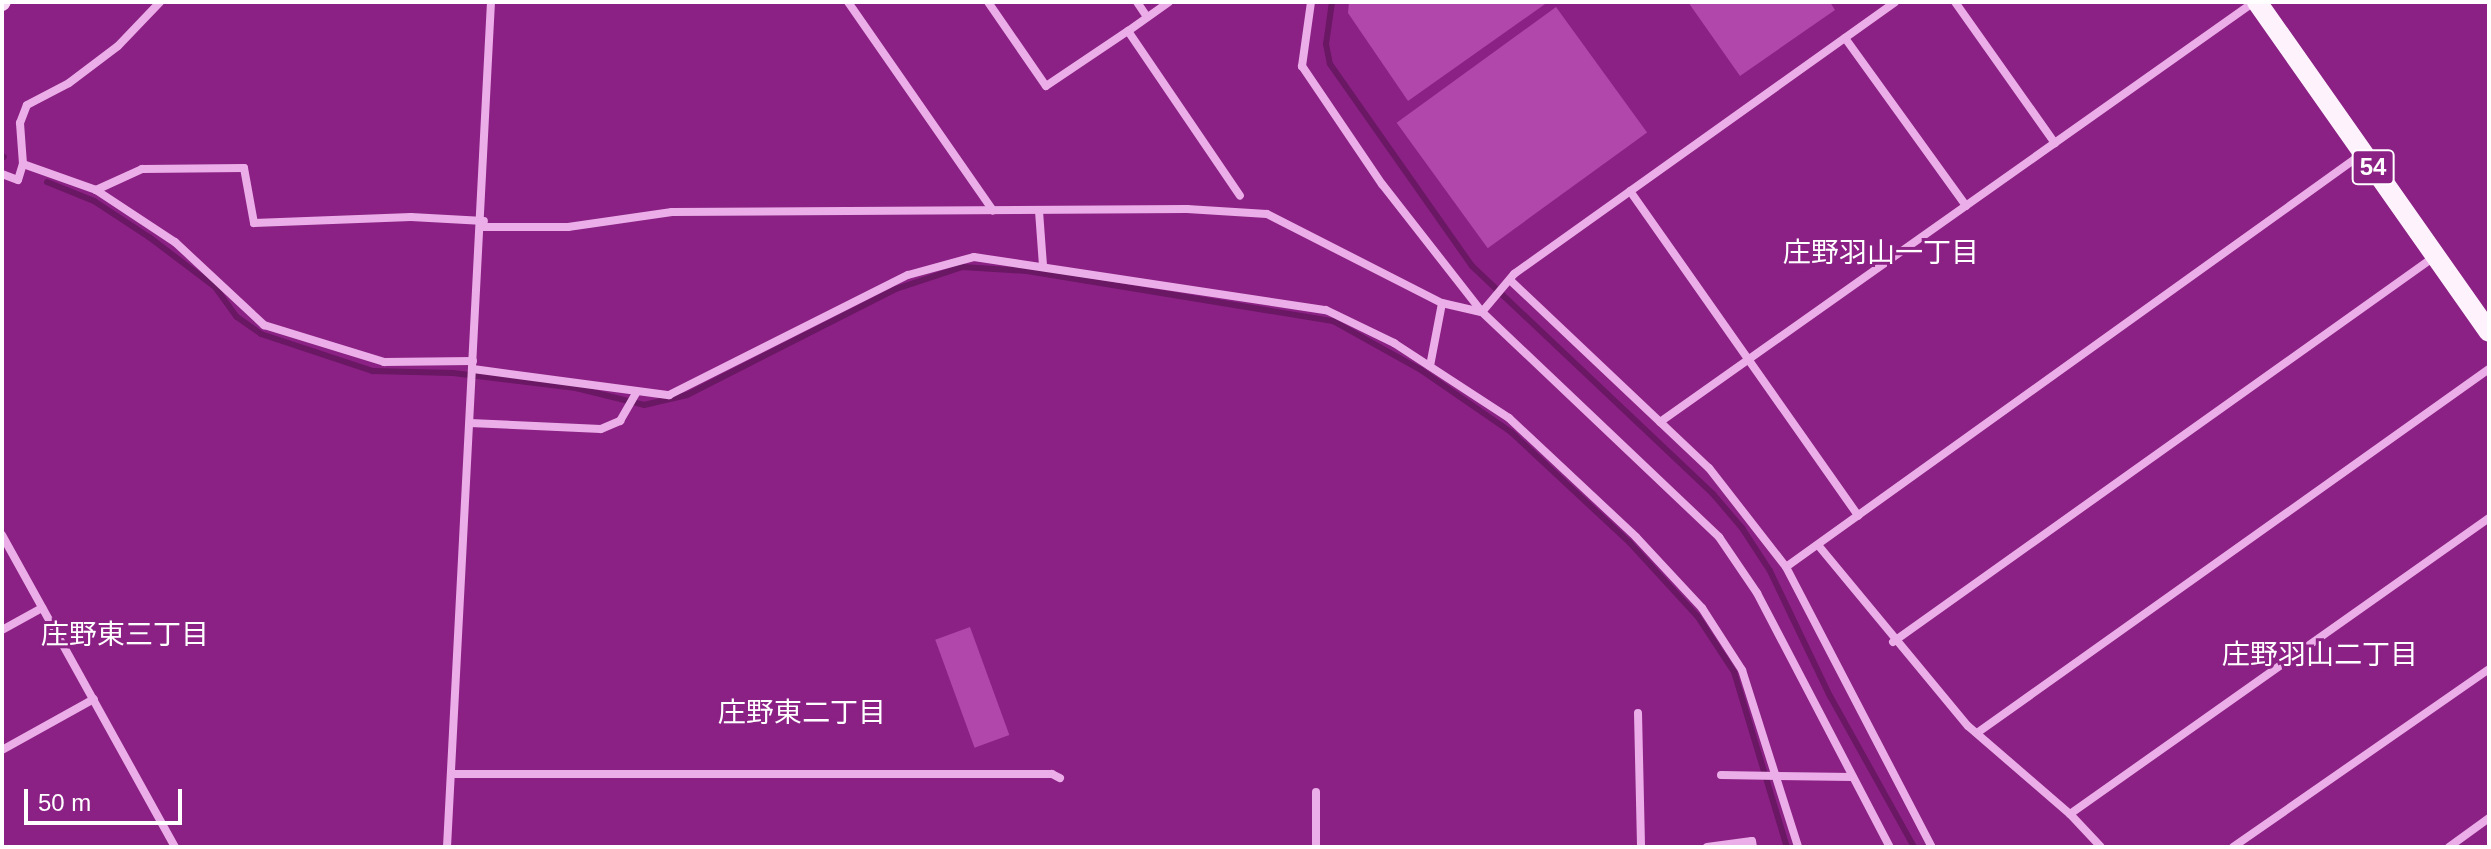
<!DOCTYPE html>
<html>
<head>
<meta charset="utf-8">
<style>
	body { margin:0 }
	#map { position:relative; width:2491px; height:849px; overflow:hidden; background:#8b2184; font-family:Arial,"Noto Sans JP",sans-serif }
	div>[style] { position:absolute }
	.stream>* { height:6px; margin:-3px; padding:0 3px; transform-origin:3px; border-radius:3px; background:#6a1764 }
	.building>* { inset:0; background:#b146ab; transform-origin:0 0 }
	.street>* { height:8px; margin:-4px; padding:0 4px; transform-origin:4px; border-radius:4px; background:#ebaee8 }
	.secondary>* { height:16px; margin:-8px; padding:0 8px; transform-origin:8px; border-radius:8px; background:#f9d9f6 }
	.primary>* { height:20px; margin:-10px; padding:0 10px; transform-origin:10px; border-radius:10px; background:#fef3fd }
	span { translate:-50% -50%; white-space:nowrap; text-align:center; line-height:1.15; -webkit-text-stroke:6px #8b2184; paint-order:stroke }
	.shield-label span { padding:2px 6px; background:#8b2184; border:2px solid; border-radius:6px; -webkit-text-stroke-width:0 }
	.shield-label { font-size:24px; color:#fff; font-weight:700 }
	.neighbourhood-label { font-size:28px; color:#fff }
	.frame { position:absolute; inset:0; border:4px solid #fff; pointer-events:none }
	.scale { position:absolute; left:24px; top:789px; width:158px; height:36px; box-sizing:border-box; border:4px solid #fff; border-top:0; padding-left:10px; font-size:24px; line-height:28px; white-space:nowrap; color:#fff; -webkit-text-stroke:6px #8b2184; paint-order:stroke }
</style>
</head>
<body>
<div id="map">
	<div class="stream">
		<i style="left:1332px;top:2px;width:42px;rotate:98.1deg"></i>
		<i style="left:1326px;top:44px;width:20px;rotate:79deg"></i>
		<i style="left:1330px;top:64px;width:247px;rotate:54.9deg"></i>
		<i style="left:1472px;top:266px;width:332px;rotate:43.4deg"></i>
		<i style="left:1713px;top:494px;width:45px;rotate:49.5deg"></i>
		<i style="left:1742px;top:528px;width:51px;rotate:56.9deg"></i>
		<i style="left:1770px;top:571px;width:139px;rotate:64.4deg"></i>
		<i style="left:1830px;top:696px;width:173px;rotate:60.9deg"></i>
		<i style="left:2px;top:156px;width:2px;rotate:27deg"></i>
		<i style="left:47px;top:182px;width:51px;rotate:22deg"></i>
		<i style="left:94px;top:201px;width:66px;rotate:33.2deg"></i>
		<i style="left:149px;top:237px;width:83px;rotate:37.1deg"></i>
		<i style="left:215px;top:287px;width:37px;rotate:54deg"></i>
		<i style="left:237px;top:317px;width:29px;rotate:35deg"></i>
		<i style="left:261px;top:334px;width:118px;rotate:18.3deg"></i>
		<i style="left:373px;top:371px;width:80px;rotate:1.4deg"></i>
		<i style="left:453px;top:373px;width:124px;rotate:7deg"></i>
		<i style="left:576px;top:388px;width:70px;rotate:14deg"></i>
		<i style="left:644px;top:405px;width:44px;rotate:-13.1deg"></i>
		<i style="left:687px;top:395px;width:234px;rotate:-26.9deg"></i>
		<i style="left:896px;top:289px;width:70px;rotate:-18.4deg"></i>
		<i style="left:962px;top:267px;width:65px;rotate:3.5deg"></i>
		<i style="left:1027px;top:271px;width:310px;rotate:9.3deg"></i>
		<i style="left:1333px;top:321px;width:101px;rotate:29.1deg"></i>
		<i style="left:1421px;top:370px;width:109px;rotate:34.6deg"></i>
		<i style="left:1511px;top:432px;width:163px;rotate:43deg"></i>
		<i style="left:1630px;top:543px;width:100px;rotate:47.4deg"></i>
		<i style="left:1698px;top:617px;width:66px;rotate:56.8deg"></i>
		<i style="left:1734px;top:672px;width:183px;rotate:73.2deg"></i>
	</div>
	<div class="building">
		<i style="clip-path:polygon(1349px 2px,1548px 2px,1408px 101px,1348px 13px)"></i>
		<i style="clip-path:polygon(1688px 2px,1830px 2px,1835px 10px,1740px 76px)"></i>
		<i style="left:1556px;top:7px;width:155px;height:197px;rotate:54deg"></i>
		<i style="left:970px;top:627px;width:115px;height:37px;rotate:70deg"></i>
	</div>
	<div class="street">
		<i style="left:848px;top:2px;width:254px;rotate:55.2deg"></i>
		<i style="left:988px;top:2px;width:102px;rotate:55.4deg"></i>
		<i style="left:1046px;top:86px;width:99px;rotate:-33.9deg"></i>
		<i style="left:1137px;top:2px;width:18px;rotate:56deg"></i>
		<i style="left:1169px;top:2px;width:50px;rotate:144.7deg"></i>
		<i style="left:1128px;top:31px;width:199px;rotate:55.8deg"></i>
		<i style="left:1311px;top:2px;width:65px;rotate:98deg"></i>
		<i style="left:1302px;top:66px;width:143px;rotate:55.9deg"></i>
		<i style="left:1382px;top:184px;width:162px;rotate:52deg"></i>
		<i style="left:1482px;top:312px;width:327px;rotate:43.5deg"></i>
		<i style="left:1719px;top:537px;width:68px;rotate:55.8deg"></i>
		<i style="left:1757px;top:593px;width:287px;rotate:62.4deg"></i>
		<i style="left:1955px;top:2px;width:173px;rotate:54.7deg"></i>
		<i style="left:1845px;top:38px;width:207px;rotate:54.2deg"></i>
		<i style="left:23px;top:164px;width:77px;rotate:19.6deg"></i>
		<i style="left:96px;top:190px;width:95px;rotate:33.4deg"></i>
		<i style="left:175px;top:242px;width:122px;rotate:43deg"></i>
		<i style="left:264px;top:325px;width:126px;rotate:17.1deg"></i>
		<i style="left:384px;top:362px;width:89px;rotate:-0.6deg"></i>
		<i style="left:2px;top:174px;width:17px;rotate:21deg"></i>
		<i style="left:18px;top:180px;width:17px;rotate:-73deg"></i>
		<i style="left:23px;top:164px;width:41px;rotate:-94.2deg"></i>
		<i style="left:20px;top:123px;width:19px;rotate:-69deg"></i>
		<i style="left:27px;top:105px;width:47px;rotate:-27.6deg"></i>
		<i style="left:69px;top:83px;width:61px;rotate:-37.1deg"></i>
		<i style="left:118px;top:46px;width:61px;rotate:-46.3deg"></i>
		<i style="left:96px;top:190px;width:51px;rotate:-24.5deg"></i>
		<i style="left:142px;top:169px;width:102px;rotate:-0.6deg"></i>
		<i style="left:244px;top:168px;width:56px;rotate:79.7deg"></i>
		<i style="left:254px;top:223px;width:157px;rotate:-2.2deg"></i>
		<i style="left:411px;top:217px;width:73px;rotate:3.1deg"></i>
		<i style="left:1630px;top:191px;width:397px;rotate:54.9deg"></i>
		<i style="left:1039px;top:211px;width:54px;rotate:85.8deg"></i>
		<i style="left:483px;top:227px;width:85px"></i>
		<i style="left:568px;top:227px;width:105px;rotate:-8.2deg"></i>
		<i style="left:672px;top:212px;width:515px;rotate:-0.33deg"></i>
		<i style="left:1187px;top:209px;width:80px;rotate:3.6deg"></i>
		<i style="left:1267px;top:214px;width:196px;rotate:27deg"></i>
		<i style="left:1442px;top:303px;width:40px;rotate:13deg"></i>
		<i style="left:1511px;top:281px;width:272px;rotate:43.4deg"></i>
		<i style="left:1709px;top:468px;width:125px;rotate:52.1deg"></i>
		<i style="left:1786px;top:567px;width:709px;rotate:-35.64deg"></i>
		<i style="left:1482px;top:312px;width:50px;rotate:-49.9deg"></i>
		<i style="left:1514px;top:274px;width:468px;rotate:-35.5deg"></i>
		<i style="left:1430px;top:366px;width:64px;rotate:-79.2deg"></i>
		<i style="left:473px;top:369px;width:198px;rotate:7.6deg"></i>
		<i style="left:669px;top:395px;width:267px;rotate:-26.7deg"></i>
		<i style="left:908px;top:275px;width:68px;rotate:-15.3deg"></i>
		<i style="left:974px;top:257px;width:356px;rotate:8.6deg"></i>
		<i style="left:1326px;top:310px;width:76px;rotate:25.9deg"></i>
		<i style="left:1394px;top:343px;width:137px;rotate:33.1deg"></i>
		<i style="left:1509px;top:418px;width:174px;rotate:43.1deg"></i>
		<i style="left:1636px;top:537px;width:97px;rotate:47.1deg"></i>
		<i style="left:1702px;top:608px;width:74px;rotate:57.2deg"></i>
		<i style="left:1742px;top:670px;width:186px;rotate:72.4deg"></i>
		<i style="left:1660px;top:422px;width:727px;rotate:-35.26deg"></i>
		<i style="left:470px;top:423px;width:131px;rotate:2.6deg"></i>
		<i style="left:601px;top:429px;width:21px;rotate:-23deg"></i>
		<i style="left:620px;top:421px;width:34px;rotate:-60deg"></i>
		<i style="left:2px;top:535px;width:357px;rotate:61deg"></i>
		<i style="left:1818px;top:545px;width:235px;rotate:50.4deg"></i>
		<i style="left:1968px;top:726px;width:135px;rotate:40.8deg"></i>
		<i style="left:2070px;top:814px;width:45px;rotate:46.8deg"></i>
		<i style="left:1786px;top:567px;width:316px;rotate:62.5deg"></i>
		<i style="left:2px;top:630px;width:46px;rotate:-28.8deg"></i>
		<i style="left:1893px;top:642px;width:664px;rotate:-35.44deg"></i>
		<i style="left:1638px;top:713px;width:134px;rotate:88.7deg"></i>
		<i style="left:1977px;top:733px;width:628px;rotate:-35.41deg"></i>
		<i style="left:2px;top:750px;width:105px;rotate:-29deg"></i>
		<i style="left:452px;top:774px;width:600px"></i>
		<i style="left:1052px;top:774px;width:9px;rotate:27deg"></i>
		<i style="left:1721px;top:775px;width:131px;rotate:0.9deg"></i>
		<i style="left:1316px;top:792px;width:55px;rotate:90deg"></i>
		<i style="left:2070px;top:814px;width:513px;rotate:-35.24deg"></i>
		<i style="left:447px;top:847px;width:846px;rotate:-87.02deg"></i>
		<i style="left:1707px;top:847px;width:45px;rotate:-7.6deg"></i>
		<i style="left:1752px;top:841px;width:6px;rotate:81deg"></i>
		<i style="left:2233px;top:847px;width:312px;rotate:-34.8deg"></i>
		<i style="left:2449px;top:847px;width:49px;rotate:-35.9deg"></i>
	</div>
	<div class="secondary">
		<i style="left:2px;top:3px;width:1px;rotate:-45deg"></i>
	</div>
	<div class="primary">
		<i style="left:2257px;top:2px;width:403px;rotate:54.9deg"></i>
	</div>
	<div class="shield-label">
		<span style="left:2373px;top:167px">54</span>
	</div>
	<div class="neighbourhood-label">
		<span style="left:1881px;top:253px">庄野羽山一丁目</span>
		<span style="left:125px;top:635px">庄野東三丁目</span>
		<span style="left:2320px;top:655px">庄野羽山二丁目</span>
		<span style="left:802px;top:713px">庄野東二丁目</span>
	</div>
	<div class="frame"></div>
	<div class="scale">50 m</div>
</div>
</body>
</html>
